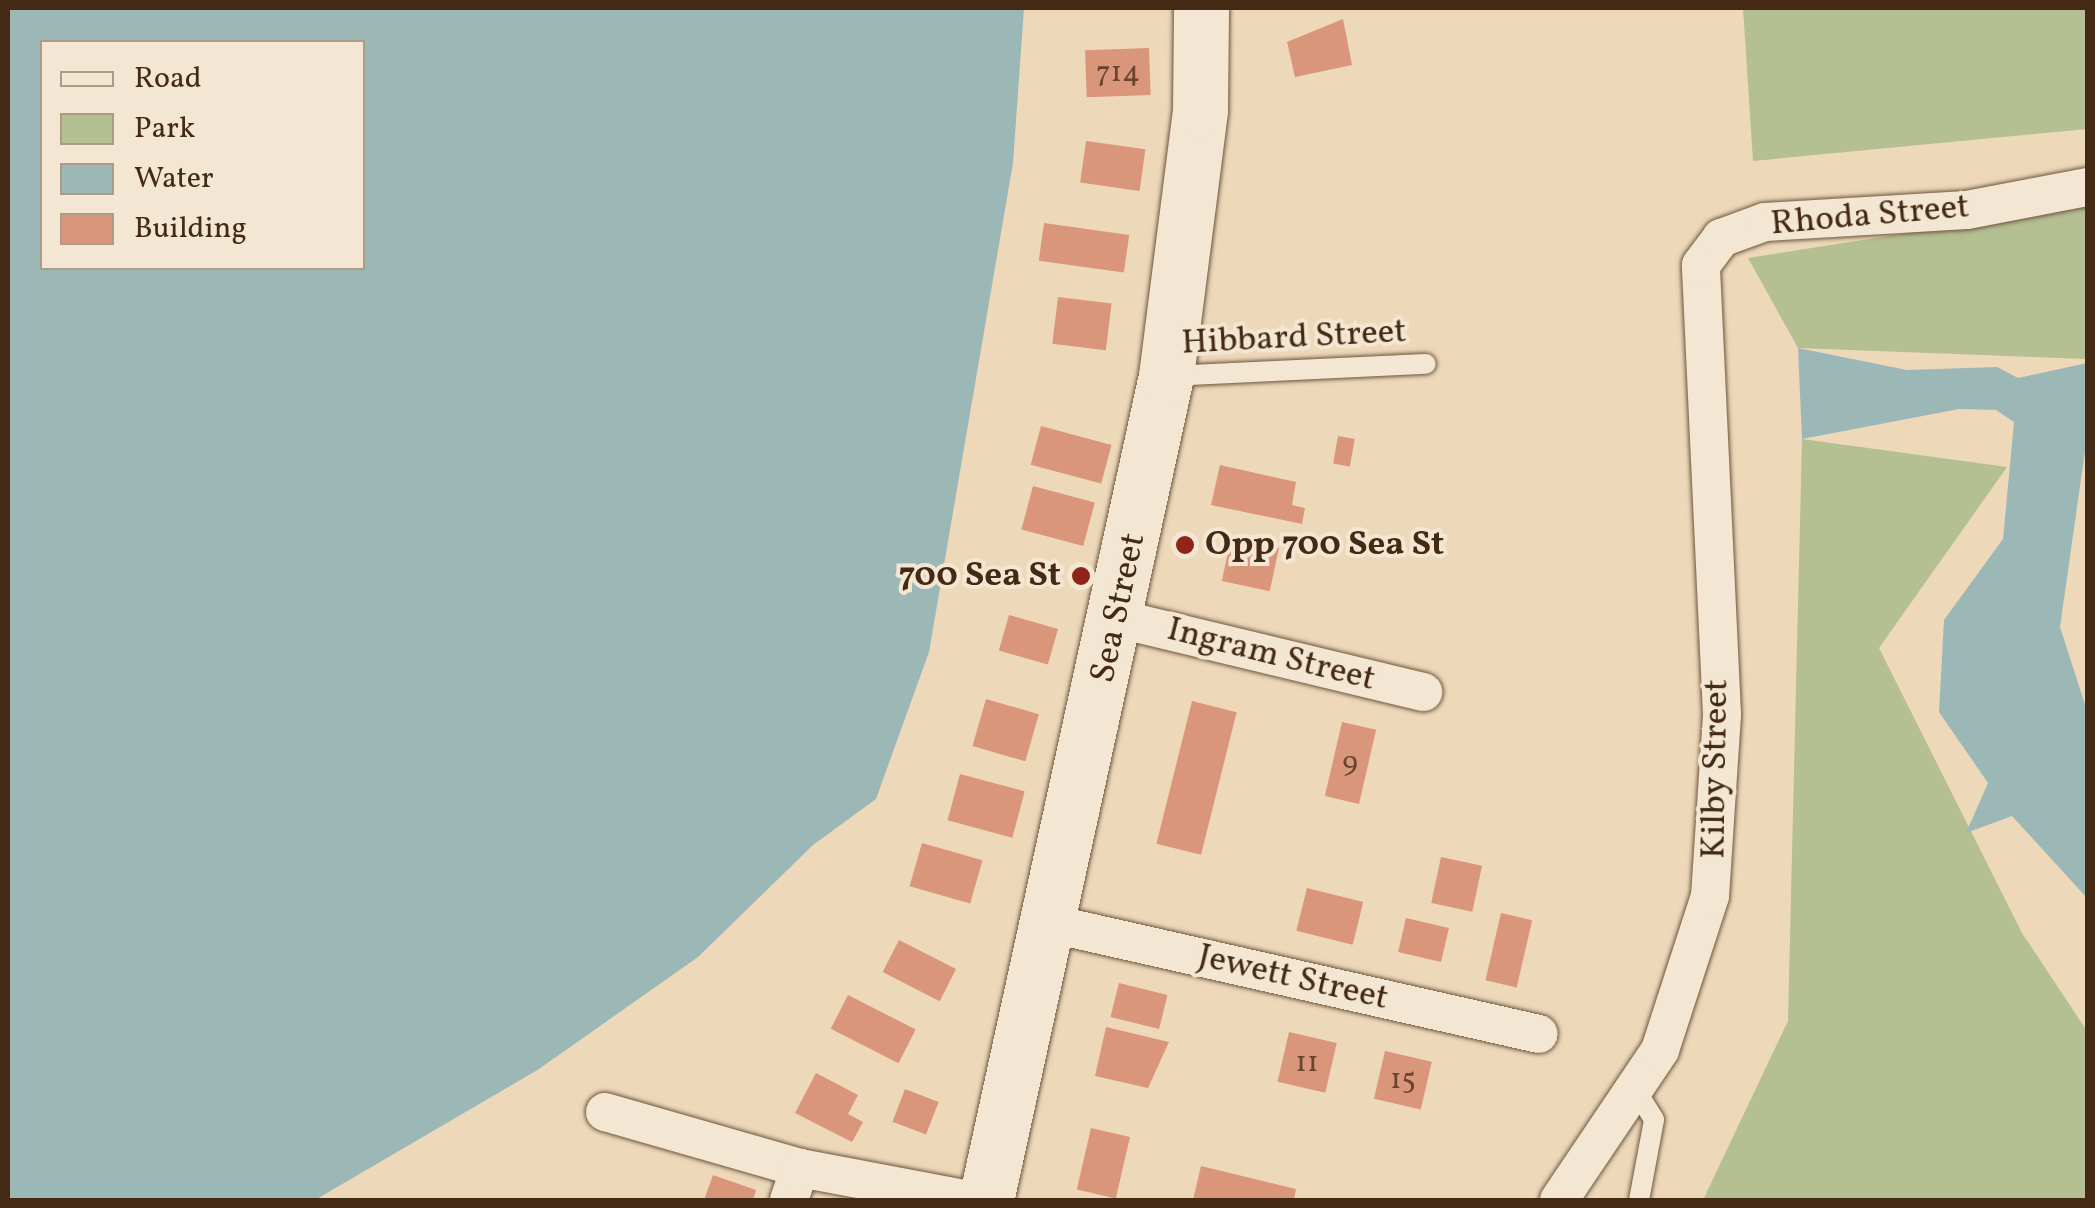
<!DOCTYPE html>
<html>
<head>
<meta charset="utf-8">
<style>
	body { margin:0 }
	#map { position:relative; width:2095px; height:1208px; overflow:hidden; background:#edd8b9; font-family:Vollkorn,serif }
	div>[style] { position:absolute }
	.green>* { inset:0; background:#b4bf92 }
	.water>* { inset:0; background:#9bb8b7 }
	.building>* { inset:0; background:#d9967b; transform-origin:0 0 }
	.roads { filter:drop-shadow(0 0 2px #6e563e) drop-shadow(0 0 2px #6e563e) }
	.service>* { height:20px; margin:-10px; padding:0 10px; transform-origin:10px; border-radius:10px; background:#f3e6d2 }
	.minor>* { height:38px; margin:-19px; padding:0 19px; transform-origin:19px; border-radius:19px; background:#f3e6d2 }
	.secondary>* { height:55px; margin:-27.5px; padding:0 27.5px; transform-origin:27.5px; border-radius:27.5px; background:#f3e6d2 }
	.dots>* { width:28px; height:28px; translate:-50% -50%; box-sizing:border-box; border:5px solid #f3e6d2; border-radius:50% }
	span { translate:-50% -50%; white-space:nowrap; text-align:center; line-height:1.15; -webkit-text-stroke:8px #f3e6d2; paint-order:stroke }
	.number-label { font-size:30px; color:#69452e }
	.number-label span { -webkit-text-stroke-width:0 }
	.street-label { font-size:35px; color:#442a15 }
	.poi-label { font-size:35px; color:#442a15; font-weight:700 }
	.left { translate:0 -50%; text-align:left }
	.right { translate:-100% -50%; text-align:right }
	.frame { position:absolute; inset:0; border:10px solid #442a15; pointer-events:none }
	.legend { position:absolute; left:40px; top:40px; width:325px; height:230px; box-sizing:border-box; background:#f3e6d2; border:2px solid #ad9b86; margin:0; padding:12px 18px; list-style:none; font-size:30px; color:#442a15 }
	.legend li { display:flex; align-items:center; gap:20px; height:50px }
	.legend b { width:50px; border:2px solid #ad9b86 }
</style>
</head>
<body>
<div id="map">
	<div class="green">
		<i style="clip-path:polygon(1743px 8px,2087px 8px,2087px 129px,1753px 161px)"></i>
		<i style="clip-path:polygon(2087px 205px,2087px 359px,1798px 348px,1748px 258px)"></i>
		<i style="clip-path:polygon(1802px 439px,2007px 467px,1879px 648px,2022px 933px,2087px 1031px,2087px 1200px,1703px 1200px,1788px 1021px)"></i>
	</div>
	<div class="water">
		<i style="clip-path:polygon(evenodd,8px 8px,1024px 8px,1013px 163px,929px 652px,876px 799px,813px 845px,698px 957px,539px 1069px,315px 1200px,8px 1200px,8px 8px,42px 42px,362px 42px,362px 268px,42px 268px,42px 42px)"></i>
		<i style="clip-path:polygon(1798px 348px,1907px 370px,1997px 367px,2018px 378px,2087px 363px,2087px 437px,2060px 627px,2087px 711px,2087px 898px,2012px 816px,1966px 833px,1988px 783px,1939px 712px,1944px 620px,2003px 539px,2014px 422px,1996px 410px,1959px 409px,1802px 439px)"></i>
	</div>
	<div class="building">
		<i style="clip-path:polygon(1343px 19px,1352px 65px,1295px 77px,1287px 42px)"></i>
		<i style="left:1149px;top:48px;width:47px;height:64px;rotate:88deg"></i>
		<i style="left:1086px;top:141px;width:60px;height:42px;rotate:8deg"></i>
		<i style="left:1044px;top:223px;width:86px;height:38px;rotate:8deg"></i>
		<i style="left:1058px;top:297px;width:54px;height:47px;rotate:7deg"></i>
		<i style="left:1041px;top:426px;width:73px;height:40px;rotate:15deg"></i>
		<i style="left:1338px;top:436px;width:17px;height:28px;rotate:10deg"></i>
		<i style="clip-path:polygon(1220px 465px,1296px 482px,1292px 505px,1305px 508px,1302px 524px,1211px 505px)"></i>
		<i style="left:1033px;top:486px;width:64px;height:45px;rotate:15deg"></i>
		<i style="left:1231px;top:538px;width:49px;height:44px;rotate:12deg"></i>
		<i style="left:1009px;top:615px;width:51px;height:37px;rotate:16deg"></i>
		<i style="left:986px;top:699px;width:55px;height:49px;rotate:16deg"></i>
		<i style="left:1192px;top:701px;width:46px;height:147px;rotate:14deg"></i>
		<i style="left:1342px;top:722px;width:35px;height:76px;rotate:13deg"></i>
		<i style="left:960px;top:774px;width:67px;height:48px;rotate:15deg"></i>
		<i style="left:922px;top:843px;width:63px;height:45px;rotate:16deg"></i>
		<i style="left:1441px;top:857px;width:42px;height:47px;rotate:12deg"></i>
		<i style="left:1307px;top:888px;width:58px;height:44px;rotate:14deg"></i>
		<i style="left:1501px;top:913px;width:32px;height:69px;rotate:13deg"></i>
		<i style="left:1406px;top:918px;width:44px;height:35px;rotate:13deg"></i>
		<i style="left:899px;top:940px;width:64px;height:36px;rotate:27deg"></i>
		<i style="left:1119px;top:983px;width:50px;height:35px;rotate:14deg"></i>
		<i style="left:848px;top:995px;width:76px;height:38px;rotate:27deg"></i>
		<i style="clip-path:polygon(1106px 1027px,1169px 1042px,1148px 1088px,1095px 1076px)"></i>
		<i style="left:1289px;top:1032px;width:49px;height:51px;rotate:13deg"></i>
		<i style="left:1385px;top:1051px;width:48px;height:49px;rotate:13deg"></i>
		<i style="clip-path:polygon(816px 1073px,858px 1095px,848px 1114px,863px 1122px,852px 1142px,795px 1113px)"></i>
		<i style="left:905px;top:1089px;width:36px;height:35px;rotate:21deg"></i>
		<i style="left:1091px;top:1128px;width:40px;height:63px;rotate:13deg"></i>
		<i style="clip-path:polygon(1201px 1166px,1296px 1189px,1294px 1200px,1193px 1200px)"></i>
		<i style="clip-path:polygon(713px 1175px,756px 1190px,753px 1200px,704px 1200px)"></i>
	</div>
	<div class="roads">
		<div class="service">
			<i style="left:1168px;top:376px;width:258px;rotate:-2.7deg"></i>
			<i style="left:1635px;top:1089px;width:36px;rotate:58deg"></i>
			<i style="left:1654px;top:1120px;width:81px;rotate:100.6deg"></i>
		</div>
		<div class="minor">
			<i style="left:1119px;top:619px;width:313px;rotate:13.5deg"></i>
			<i style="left:1048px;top:923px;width:503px;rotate:12.74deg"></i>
			<i style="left:605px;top:1112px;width:203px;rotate:16deg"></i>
			<i style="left:789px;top:1200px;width:34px;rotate:-71deg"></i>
			<i style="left:800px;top:1168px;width:172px;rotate:10.7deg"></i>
			<i style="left:1559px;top:1200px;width:181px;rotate:-56deg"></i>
			<i style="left:1660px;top:1050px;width:162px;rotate:-72deg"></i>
			<i style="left:1710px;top:896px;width:182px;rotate:-86.2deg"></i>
			<i style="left:1722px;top:714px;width:449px;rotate:-92.7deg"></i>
			<i style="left:1701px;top:265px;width:34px;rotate:-53deg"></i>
			<i style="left:1721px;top:238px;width:47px;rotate:-20deg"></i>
			<i style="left:1765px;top:222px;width:202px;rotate:-3.4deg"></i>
			<i style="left:1967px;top:210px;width:123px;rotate:-10.8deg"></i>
		</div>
		<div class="secondary">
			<i style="left:986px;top:1200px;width:843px;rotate:-77.68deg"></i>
			<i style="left:1166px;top:376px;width:269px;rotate:-82.7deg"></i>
			<i style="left:1200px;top:109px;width:101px;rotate:-89.4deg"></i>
		</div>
	</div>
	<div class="dots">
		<i style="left:1185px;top:545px;background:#8f2418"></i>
		<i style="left:1081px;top:576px;background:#8f2418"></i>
	</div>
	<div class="number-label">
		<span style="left:1118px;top:73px">714</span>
		<span style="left:1350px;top:763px">9</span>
		<span style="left:1307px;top:1063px">11</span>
		<span style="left:1403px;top:1080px">15</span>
	</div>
	<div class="street-label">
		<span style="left:1870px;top:216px;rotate:-5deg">Rhoda Street</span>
		<span style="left:1294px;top:338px;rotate:-3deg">Hibbard Street</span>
		<span style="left:1119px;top:608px;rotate:-78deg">Sea Street</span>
		<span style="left:1271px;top:655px;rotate:14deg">Ingram Street</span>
		<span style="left:1716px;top:769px;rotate:-89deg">Kilby Street</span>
		<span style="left:1293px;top:978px;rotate:13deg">Jewett Street</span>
	</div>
	<div class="poi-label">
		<span class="left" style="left:1205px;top:545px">Opp 700 Sea St</span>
		<span class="right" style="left:1061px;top:576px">700 Sea St</span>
	</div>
	<div class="frame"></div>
	<ul class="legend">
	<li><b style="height:12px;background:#f3e6d2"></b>Road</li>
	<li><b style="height:28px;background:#b4bf92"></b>Park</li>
	<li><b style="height:28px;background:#9bb8b7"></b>Water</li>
	<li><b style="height:28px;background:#d9967b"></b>Building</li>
	</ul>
</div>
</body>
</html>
